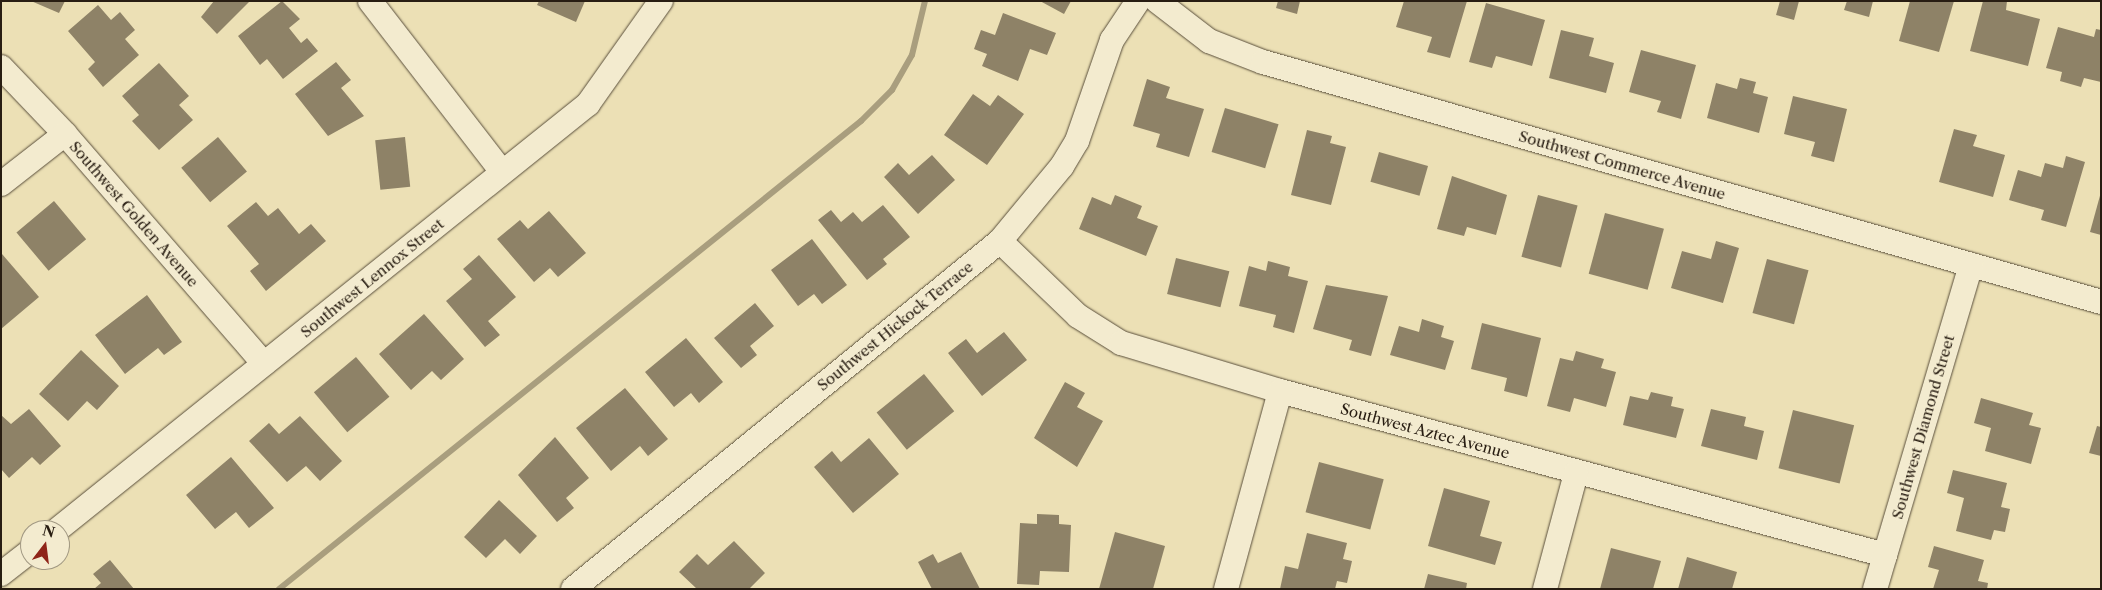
<!DOCTYPE html>
<html>
<head>
<meta charset="utf-8">
<style>
  body { margin:0 }
  #map { position:relative; width:2102px; height:590px; overflow:hidden; background:#ece0b5; font-family:"Libre Caslon Text",serif }
  div>[style] { position:absolute }
  .stream>* { height:6px; margin:-3px; padding:0 3px; transform-origin:3px; border-radius:3px; background:#a99e7e }
  .building>* { inset:0; background:#8e8267; transform-origin:0 0 }
  .roads { filter:drop-shadow(0 0 1px #594e3b) drop-shadow(0 0 1px #594e3b) }
  .minor>* { height:24px; margin:-12px; padding:0 12px; transform-origin:12px; border-radius:12px; background:#f3ebcf }
  span { translate:-50% -50%; white-space:nowrap; text-align:center; line-height:1.15; -webkit-text-stroke:4px #f3ebcf; paint-order:stroke }
  .street-label { font-size:15px; color:#281d12 }
  .frame { position:absolute; inset:0; border:2px solid #281d12; pointer-events:none }
  .north { position:absolute; left:20px; top:520px; width:50px; height:50px; box-sizing:border-box; background:#f3ebcf; border:1px solid #a29983; border-radius:50%; rotate:15deg; font-size:14px; font-weight:700; line-height:20px; text-align:center; color:#281d12 }
  .north::after { content:''; display:block; margin:auto; width:18px; height:22px; background:#8f2418; clip-path:polygon(50% 0,100% 100%,50% 72%,0 100%) }
</style>
</head>
<body>
<div id="map">
  <div class="stream">
    <div style="left:279px;top:589px;width:747px;rotate:-38.8deg"></div>
    <div style="left:861px;top:121px;width:44px;rotate:-45deg"></div>
    <div style="left:892px;top:90px;width:40px;rotate:-60.3deg"></div>
    <div style="left:912px;top:55px;width:56px;rotate:-76.5deg"></div>
  </div>
  <div class="building">
    <div style="clip-path:polygon(31px 1px,65px 1px,59px 13px)"></div>
    <div style="clip-path:polygon(214px 1px,250px 1px,217px 34px,201px 17px)"></div>
    <div style="clip-path:polygon(282px 1px,300px 19px,289px 28px,301px 43px,307px 38px,318px 51px,283px 79px,267px 59px,260px 65px,238px 36px)"></div>
    <div style="clip-path:polygon(539px 1px,585px 1px,576px 22px,537px 5px)"></div>
    <div style="clip-path:polygon(1040px 1px,1071px 1px,1064px 14px)"></div>
    <div style="clip-path:polygon(1278px 1px,1300px 1px,1297px 14px,1276px 8px)"></div>
    <div style="clip-path:polygon(1404px 1px,1467px 1px,1450px 58px,1427px 52px,1432px 37px,1396px 27px)"></div>
    <div style="clip-path:polygon(1780px 1px,1799px 1px,1794px 20px,1776px 15px)"></div>
    <div style="clip-path:polygon(1847px 1px,1873px 1px,1869px 17px,1844px 10px)"></div>
    <div style="clip-path:polygon(1910px 1px,1954px 1px,1939px 52px,1899px 41px)"></div>
    <div style="clip-path:polygon(1983px 1px,2007px 1px,2006px 10px,2040px 19px,2028px 66px,1970px 51px)"></div>
    <div style="clip-path:polygon(1486px 3px,1545px 20px,1532px 66px,1496px 56px,1492px 68px,1469px 62px)"></div>
    <div style="clip-path:polygon(98px 5px,111px 20px,120px 12px,135px 30px,125px 39px,139px 55px,103px 87px,88px 69px,95px 62px,68px 31px)"></div>
    <div style="clip-path:polygon(1003px 13px,1056px 33px,1047px 55px,1030px 49px,1018px 81px,982px 66px,987px 54px,974px 49px,981px 30px,995px 35px)"></div>
    <div style="clip-path:polygon(2058px 27px,2094px 37px,2096px 29px,2101px 30px,2101px 82px,2084px 78px,2081px 87px,2060px 81px,2062px 72px,2046px 68px)"></div>
    <div style="clip-path:polygon(1561px 30px,1594px 38px,1589px 56px,1614px 63px,1606px 93px,1549px 78px)"></div>
    <div style="clip-path:polygon(1641px 50px,1696px 65px,1681px 119px,1657px 112px,1661px 101px,1629px 92px)"></div>
    <div style="clip-path:polygon(336px 62px,351px 80px,341px 88px,364px 116px,328px 136px,295px 94px)"></div>
    <div style="clip-path:polygon(159px 63px,189px 96px,179px 105px,193px 120px,159px 150px,132px 121px,139px 115px,122px 96px)"></div>
    <div style="clip-path:polygon(1740px 78px,1756px 82px,1753px 93px,1768px 97px,1759px 133px,1707px 118px,1716px 83px,1737px 89px)"></div>
    <div style="clip-path:polygon(1147px 79px,1170px 87px,1166px 98px,1204px 109px,1189px 157px,1156px 147px,1160px 134px,1133px 126px)"></div>
    <div style="clip-path:polygon(973px 94px,990px 106px,998px 95px,1024px 114px,987px 165px,944px 135px)"></div>
    <div style="clip-path:polygon(1793px 96px,1847px 109px,1834px 162px,1811px 156px,1815px 142px,1784px 134px)"></div>
    <div style="left:1225px;top:108px;width:56px;height:46px;rotate:17deg"></div>
    <div style="clip-path:polygon(1954px 129px,1977px 135px,1973px 146px,2005px 155px,1993px 197px,1939px 182px)"></div>
    <div style="clip-path:polygon(1307px 130px,1332px 136px,1330px 143px,1346px 147px,1331px 205px,1291px 195px)"></div>
    <div style="left:218px;top:137px;width:45px;height:48px;rotate:50deg"></div>
    <div style="left:405px;top:137px;width:50px;height:30px;rotate:84deg"></div>
    <div style="left:1379px;top:152px;width:51px;height:31px;rotate:16deg"></div>
    <div style="clip-path:polygon(932px 155px,955px 180px,918px 214px,884px 177px,898px 163px,909px 175px)"></div>
    <div style="clip-path:polygon(2066px 156px,2085px 162px,2066px 227px,2041px 220px,2044px 210px,2009px 200px,2018px 170px,2041px 177px,2045px 163px,2063px 168px)"></div>
    <div style="clip-path:polygon(1452px 176px,1507px 195px,1496px 235px,1467px 227px,1464px 236px,1437px 229px)"></div>
    <div style="clip-path:polygon(2101px 192px,2101px 235px,2090px 232px)"></div>
    <div style="clip-path:polygon(1115px 195px,1142px 206px,1137px 218px,1158px 226px,1146px 256px,1079px 229px,1092px 197px,1111px 205px)"></div>
    <div style="left:1538px;top:195px;width:41px;height:64px;rotate:15deg"></div>
    <div style="left:54px;top:201px;width:50px;height:49px;rotate:50deg"></div>
    <div style="clip-path:polygon(256px 202px,268px 216px,278px 208px,299px 234px,311px 224px,326px 241px,266px 291px,250px 271px,259px 264px,227px 226px)"></div>
    <div style="clip-path:polygon(883px 205px,910px 237px,883px 259px,887px 264px,867px 280px,818px 220px,831px 210px,841px 222px,853px 212px,862px 222px)"></div>
    <div style="clip-path:polygon(549px 211px,586px 253px,558px 277px,550px 268px,534px 282px,497px 239px,520px 220px,528px 229px)"></div>
    <div style="left:1605px;top:213px;width:61px;height:63px;rotate:15deg"></div>
    <div style="clip-path:polygon(812px 239px,847px 285px,822px 304px,814px 294px,798px 306px,771px 270px)"></div>
    <div style="clip-path:polygon(1716px 241px,1739px 248px,1723px 303px,1671px 288px,1682px 251px,1711px 259px)"></div>
    <div style="clip-path:polygon(2px 254px,39px 297px,1px 329px,1px 255px)"></div>
    <div style="clip-path:polygon(479px 255px,516px 297px,488px 321px,500px 335px,485px 347px,446px 301px,472px 279px,463px 269px)"></div>
    <div style="left:1176px;top:258px;width:55px;height:37px;rotate:14deg"></div>
    <div style="left:1767px;top:259px;width:43px;height:56px;rotate:15deg"></div>
    <div style="clip-path:polygon(1268px 261px,1290px 267px,1288px 276px,1308px 281px,1294px 333px,1273px 327px,1276px 315px,1239px 306px,1249px 266px,1266px 271px)"></div>
    <div style="clip-path:polygon(1326px 285px,1388px 296px,1371px 356px,1349px 350px,1352px 340px,1313px 329px)"></div>
    <div style="clip-path:polygon(147px 295px,182px 342px,164px 355px,158px 348px,125px 374px,95px 335px)"></div>
    <div style="clip-path:polygon(755px 303px,774px 326px,750px 346px,757px 355px,741px 368px,714px 338px)"></div>
    <div style="clip-path:polygon(424px 314px,464px 359px,441px 380px,432px 371px,411px 390px,379px 354px)"></div>
    <div style="clip-path:polygon(1422px 319px,1444px 326px,1441px 337px,1454px 341px,1445px 370px,1390px 355px,1399px 326px,1419px 332px)"></div>
    <div style="clip-path:polygon(1482px 323px,1541px 338px,1527px 397px,1504px 391px,1507px 378px,1471px 369px)"></div>
    <div style="clip-path:polygon(1004px 332px,1027px 360px,982px 396px,948px 353px,966px 339px,977px 353px)"></div>
    <div style="clip-path:polygon(686px 338px,723px 382px,699px 403px,691px 393px,674px 407px,645px 372px)"></div>
    <div style="clip-path:polygon(81px 350px,119px 386px,97px 410px,87px 401px,68px 421px,39px 394px)"></div>
    <div style="clip-path:polygon(1576px 351px,1604px 359px,1601px 368px,1616px 372px,1606px 407px,1574px 398px,1570px 412px,1547px 406px,1560px 358px,1573px 361px)"></div>
    <div style="left:356px;top:357px;width:52px;height:55px;rotate:50deg"></div>
    <div style="left:924px;top:374px;width:48px;height:61px;rotate:51deg"></div>
    <div style="clip-path:polygon(1065px 382px,1085px 393px,1077px 407px,1103px 421px,1077px 467px,1034px 438px)"></div>
    <div style="clip-path:polygon(625px 388px,668px 439px,648px 456px,640px 446px,611px 471px,576px 428px)"></div>
    <div style="clip-path:polygon(1651px 392px,1673px 397px,1671px 406px,1684px 409px,1676px 438px,1623px 425px,1630px 396px,1648px 400px)"></div>
    <div style="clip-path:polygon(1981px 398px,2033px 413px,2029px 425px,2041px 428px,2031px 464px,1985px 451px,1991px 428px,1974px 423px)"></div>
    <div style="clip-path:polygon(29px 409px,61px 446px,40px 465px,32px 457px,9px 478px,1px 469px,1px 415px,11px 424px)"></div>
    <div style="clip-path:polygon(1711px 409px,1746px 417px,1744px 426px,1764px 431px,1757px 460px,1701px 446px)"></div>
    <div style="left:1793px;top:410px;width:63px;height:60px;rotate:14deg"></div>
    <div style="clip-path:polygon(300px 416px,342px 461px,320px 481px,306px 466px,287px 482px,249px 441px,269px 423px,279px 434px)"></div>
    <div style="clip-path:polygon(2097px 426px,2101px 427px,2101px 456px,2089px 453px)"></div>
    <div style="clip-path:polygon(555px 437px,589px 478px,566px 498px,574px 508px,557px 522px,518px 475px)"></div>
    <div style="clip-path:polygon(869px 438px,899px 474px,853px 513px,814px 467px,832px 451px,841px 462px)"></div>
    <div style="clip-path:polygon(231px 457px,274px 508px,249px 528px,236px 512px,215px 529px,186px 495px)"></div>
    <div style="left:1319px;top:462px;width:67px;height:52px;rotate:15deg"></div>
    <div style="clip-path:polygon(1953px 470px,2007px 483px,2001px 507px,2010px 509px,2005px 532px,1994px 530px,1991px 540px,1956px 531px,1964px 498px,1947px 493px)"></div>
    <div style="clip-path:polygon(1444px 488px,1490px 501px,1480px 536px,1502px 542px,1495px 565px,1428px 546px)"></div>
    <div style="clip-path:polygon(499px 500px,537px 536px,520px 554px,505px 539px,486px 558px,464px 537px)"></div>
    <div style="clip-path:polygon(1037px 514px,1059px 515px,1059px 524px,1071px 525px,1069px 572px,1040px 571px,1039px 585px,1017px 584px,1020px 523px,1037px 524px)"></div>
    <div style="clip-path:polygon(1115px 532px,1165px 546px,1153px 589px,1099px 589px)"></div>
    <div style="clip-path:polygon(1307px 533px,1347px 543px,1343px 559px,1352px 561px,1347px 583px,1337px 581px,1335px 589px,1280px 589px,1285px 566px,1298px 569px)"></div>
    <div style="clip-path:polygon(734px 541px,765px 573px,749px 589px,697px 589px,679px 572px,697px 554px,708px 565px)"></div>
    <div style="clip-path:polygon(1934px 546px,1984px 560px,1978px 581px,1988px 583px,1987px 589px,1933px 589px,1939px 570px,1928px 567px)"></div>
    <div style="clip-path:polygon(1611px 548px,1661px 561px,1653px 589px,1600px 589px)"></div>
    <div style="clip-path:polygon(961px 552px,980px 589px,932px 589px,918px 562px,933px 554px,938px 563px)"></div>
    <div style="clip-path:polygon(1687px 557px,1737px 572px,1732px 589px,1678px 589px)"></div>
    <div style="clip-path:polygon(110px 560px,134px 589px,94px 589px,101px 583px,93px 574px)"></div>
    <div style="clip-path:polygon(1428px 574px,1467px 583px,1466px 589px,1424px 589px)"></div>
  </div>
  <div class="roads">
    <div class="minor">
      <div style="left:370px;top:1px;width:216px;rotate:52.3deg"></div>
      <div style="left:1157px;top:1px;width:66px;rotate:37.6deg"></div>
      <div style="left:1209px;top:41px;width:58px;rotate:21.3deg"></div>
      <div style="left:1263px;top:62px;width:872px;rotate:15.98deg"></div>
      <div style="left:1px;top:67px;width:93px;rotate:46.3deg"></div>
      <div style="left:65px;top:134px;width:304px;rotate:49.1deg"></div>
      <div style="left:1px;top:184px;width:81px;rotate:-38deg"></div>
      <div style="left:1000px;top:241px;width:108px;rotate:43.9deg"></div>
      <div style="left:1078px;top:316px;width:51px;rotate:32.1deg"></div>
      <div style="left:1121px;top:343px;width:166px;rotate:16.8deg"></div>
      <div style="left:1280px;top:391px;width:627px;rotate:15.17deg"></div>
      <div style="left:57px;top:530px;width:681px;rotate:-38.74deg"></div>
      <div style="left:588px;top:104px;width:126px;rotate:-54.7deg"></div>
      <div style="left:1px;top:574px;width:37px;rotate:-38deg"></div>
      <div style="left:573px;top:589px;width:551px;rotate:-39.18deg"></div>
      <div style="left:1000px;top:241px;width:97px;rotate:-50.4deg"></div>
      <div style="left:1062px;top:166px;width:29px;rotate:-59deg"></div>
      <div style="left:1077px;top:141px;width:107px;rotate:-70.9deg"></div>
      <div style="left:1112px;top:40px;width:47px;rotate:-56.3deg"></div>
      <div style="left:1226px;top:589px;width:205px;rotate:-74.7deg"></div>
      <div style="left:1545px;top:589px;width:120px;rotate:-75deg"></div>
      <div style="left:1875px;top:589px;width:338px;rotate:-73.5deg"></div>
    </div>
  </div>
  <div class="street-label">
    <span style="left:1622px;top:165px;rotate:16deg">Southwest Commerce Avenue</span>
    <span style="left:134px;top:214px;rotate:49deg">Southwest Golden Avenue</span>
    <span style="left:372px;top:278px;rotate:-39deg">Southwest Lennox Street</span>
    <span style="left:895px;top:326px;rotate:-39deg">Southwest Hickock Terrace</span>
    <span style="left:1923px;top:427px;rotate:-74deg">Southwest Diamond Street</span>
    <span style="left:1425px;top:431px;rotate:15deg">Southwest Aztec Avenue</span>
  </div>
  <div class="frame"></div>
  <div class="north">N</div>
</div>
</body>
</html>
